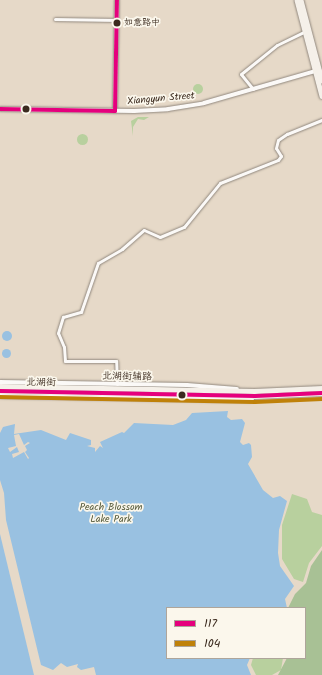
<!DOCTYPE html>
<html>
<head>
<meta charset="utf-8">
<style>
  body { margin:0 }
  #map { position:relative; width:322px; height:675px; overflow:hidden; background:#e6d9c8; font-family:Kalam,"LXGW WenKai TC",sans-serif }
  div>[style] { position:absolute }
  .green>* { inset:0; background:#b8d09e }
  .round { border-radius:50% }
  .forest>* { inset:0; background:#a8c195 }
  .water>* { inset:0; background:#99c1e1 }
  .pier>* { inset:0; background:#e6d9c8 }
  .roads { filter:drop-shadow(0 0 1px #91887e) drop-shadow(0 0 1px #91887e) }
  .minor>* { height:3px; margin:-1.5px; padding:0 1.5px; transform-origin:1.5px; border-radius:1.5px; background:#fbf9f7 }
  .tertiary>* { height:4px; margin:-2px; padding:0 2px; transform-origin:2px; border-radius:2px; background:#fbf9f7 }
  .secondary>* { height:4.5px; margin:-2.25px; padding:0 2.25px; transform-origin:2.25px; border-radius:2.25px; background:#f5f0e9 }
  .bus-1>* { height:4px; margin:-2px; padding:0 2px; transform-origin:2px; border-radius:2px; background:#e5007d }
  .bus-2>* { height:4px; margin:-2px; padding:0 2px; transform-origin:2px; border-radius:2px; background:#bf8109 }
  .dots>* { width:11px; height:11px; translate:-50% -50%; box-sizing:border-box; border:2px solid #fbf7ec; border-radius:50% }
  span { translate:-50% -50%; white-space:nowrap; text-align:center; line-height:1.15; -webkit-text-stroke:3.5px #fbf7ec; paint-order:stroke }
  .bus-label { font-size:9px; color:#3b2a1e }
  .left { translate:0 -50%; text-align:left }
  .street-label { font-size:10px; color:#3b2a1e }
  .park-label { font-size:10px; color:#555a3a }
  .legend { position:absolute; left:166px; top:607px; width:140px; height:52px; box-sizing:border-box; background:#fbf7ec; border:1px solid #aea59a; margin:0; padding:5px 7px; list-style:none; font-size:12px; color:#3b2a1e }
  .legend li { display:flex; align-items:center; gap:8px; height:20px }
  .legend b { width:20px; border:1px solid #aea59a }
</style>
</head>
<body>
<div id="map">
  <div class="green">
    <div class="round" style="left:193px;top:84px;width:10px;height:10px"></div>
    <div style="clip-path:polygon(138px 117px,149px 117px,144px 120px,138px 119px,133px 127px,133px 136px,131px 121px)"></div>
    <div class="round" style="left:76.5px;top:133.5px;width:11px;height:11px"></div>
    <div style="clip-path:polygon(292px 494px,307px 499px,312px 512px,322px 515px,322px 546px,309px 563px,303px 582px,294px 579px,282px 559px,282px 525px)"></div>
    <div style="clip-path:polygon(253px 658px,283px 658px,281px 670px,272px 675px,256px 675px,251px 665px)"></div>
  </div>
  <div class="forest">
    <div style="clip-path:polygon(322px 550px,322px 675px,278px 675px,287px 658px,305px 658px,305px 608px,288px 608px,295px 594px,306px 583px,311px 566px)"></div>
  </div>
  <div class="water">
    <div class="round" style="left:2px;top:331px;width:10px;height:10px"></div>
    <div class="round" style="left:1.5px;top:348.5px;width:9px;height:9px"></div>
    <div style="clip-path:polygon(228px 411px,227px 417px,231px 420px,242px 419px,245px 423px,240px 442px,243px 445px,249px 443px,251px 445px,252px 457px,248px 464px,263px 490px,273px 498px,280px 496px,287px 501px,279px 530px,278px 553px,280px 566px,294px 586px,285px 599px,287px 608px,167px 608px,167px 658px,250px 658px,247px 665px,251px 675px,96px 675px,94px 667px,81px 670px,77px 667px,78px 664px,67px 667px,61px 663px,53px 670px,41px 665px,6px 520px,4px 493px,0 480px,0 433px,3px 427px,15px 424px,14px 434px,41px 430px,66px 440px,70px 433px,91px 440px,91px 445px,87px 446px,95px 448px,95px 452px,100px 446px,103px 448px,100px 442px,122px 432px,124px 433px,134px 423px,173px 425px,186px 420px,192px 413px)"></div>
    <div style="clip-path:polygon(0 534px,34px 675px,0 675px)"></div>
  </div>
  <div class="pier">
    <div style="clip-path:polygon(19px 434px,24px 445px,28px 442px,30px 443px,25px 446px,27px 450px,25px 452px,29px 458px,28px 459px,24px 452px,13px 458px,12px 454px,19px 452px,17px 447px,10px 452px,8px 448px,16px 446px,14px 435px)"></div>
  </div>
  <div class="roads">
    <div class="minor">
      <div style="left:55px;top:19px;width:62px;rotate:0.9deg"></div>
      <div style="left:253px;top:89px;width:19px;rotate:-129deg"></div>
      <div style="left:241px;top:74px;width:46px;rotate:-38.9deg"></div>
      <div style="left:277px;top:45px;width:30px;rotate:-26deg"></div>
      <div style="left:117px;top:384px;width:23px;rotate:-92deg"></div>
      <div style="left:116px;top:361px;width:51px;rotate:180deg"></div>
      <div style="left:65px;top:361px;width:14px;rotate:-94deg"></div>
      <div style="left:64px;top:347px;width:15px;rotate:-113deg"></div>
      <div style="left:58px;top:333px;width:17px;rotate:-73deg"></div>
      <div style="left:63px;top:317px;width:19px;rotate:-16deg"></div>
      <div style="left:81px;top:312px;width:52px;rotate:-70.9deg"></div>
      <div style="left:98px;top:263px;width:28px;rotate:-30deg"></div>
      <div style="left:122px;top:249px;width:29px;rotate:-41deg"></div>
      <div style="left:144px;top:230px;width:17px;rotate:24deg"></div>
      <div style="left:160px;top:237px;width:26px;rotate:-23deg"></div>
      <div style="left:184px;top:227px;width:57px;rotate:-50.7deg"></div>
      <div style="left:220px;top:183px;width:62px;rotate:-21.6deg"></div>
      <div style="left:278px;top:160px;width:5px;rotate:-53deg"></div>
      <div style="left:281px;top:156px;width:9px;rotate:-122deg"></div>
      <div style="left:276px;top:148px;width:8px;rotate:-76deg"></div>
      <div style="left:278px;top:140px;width:11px;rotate:-34deg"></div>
      <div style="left:287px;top:134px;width:38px;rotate:-22deg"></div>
    </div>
    <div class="tertiary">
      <div style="left:0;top:109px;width:134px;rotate:0.9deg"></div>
      <div style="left:134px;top:111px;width:34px;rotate:-3deg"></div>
      <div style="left:168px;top:109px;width:36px;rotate:-9deg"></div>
      <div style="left:204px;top:103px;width:120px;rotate:-16deg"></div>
      <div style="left:115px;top:111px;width:111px;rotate:-89deg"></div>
      <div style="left:0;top:382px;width:187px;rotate:0.9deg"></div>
      <div style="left:187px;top:385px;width:50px;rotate:4.6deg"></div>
      <div style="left:0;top:396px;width:252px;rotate:0.9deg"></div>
    </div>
    <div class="secondary">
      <div style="left:297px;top:0;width:99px;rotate:75.4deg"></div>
      <div style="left:301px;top:0;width:83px;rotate:75.3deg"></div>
      <div style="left:0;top:386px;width:254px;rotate:1.1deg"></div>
      <div style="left:254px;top:391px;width:68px;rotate:-2.5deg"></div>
      <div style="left:0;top:391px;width:255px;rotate:1.1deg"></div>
      <div style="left:255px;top:396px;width:67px;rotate:-2.6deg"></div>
    </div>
  </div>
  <div class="bus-1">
    <div style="left:0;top:109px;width:115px;rotate:1deg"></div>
    <div style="left:115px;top:111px;width:111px;rotate:-89deg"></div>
    <div style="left:0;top:391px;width:255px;rotate:1.1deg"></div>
    <div style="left:255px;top:396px;width:67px;rotate:-2.6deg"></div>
  </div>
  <div class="bus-2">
    <div style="left:0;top:397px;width:255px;rotate:1.1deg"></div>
    <div style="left:255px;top:402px;width:67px;rotate:-2.6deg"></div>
  </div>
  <div class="dots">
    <div style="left:117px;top:23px;background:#3b2a1e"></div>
    <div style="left:26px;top:109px;background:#3b2a1e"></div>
    <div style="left:182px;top:395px;background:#3b2a1e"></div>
  </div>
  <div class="bus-label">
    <span class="left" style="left:124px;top:23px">如意路中</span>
  </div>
  <div class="street-label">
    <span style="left:161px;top:99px;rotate:-5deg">Xiangyun Street</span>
    <span style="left:127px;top:377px;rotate:1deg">北湖街辅路</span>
    <span style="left:41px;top:383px;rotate:1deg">北湖街</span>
  </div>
  <div class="park-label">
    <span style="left:111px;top:513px">Peach Blossom<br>Lake Park</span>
  </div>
  <ul class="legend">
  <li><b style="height:5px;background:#e5007d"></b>117</li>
  <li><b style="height:5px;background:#bf8109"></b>104</li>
  </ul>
</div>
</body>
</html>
